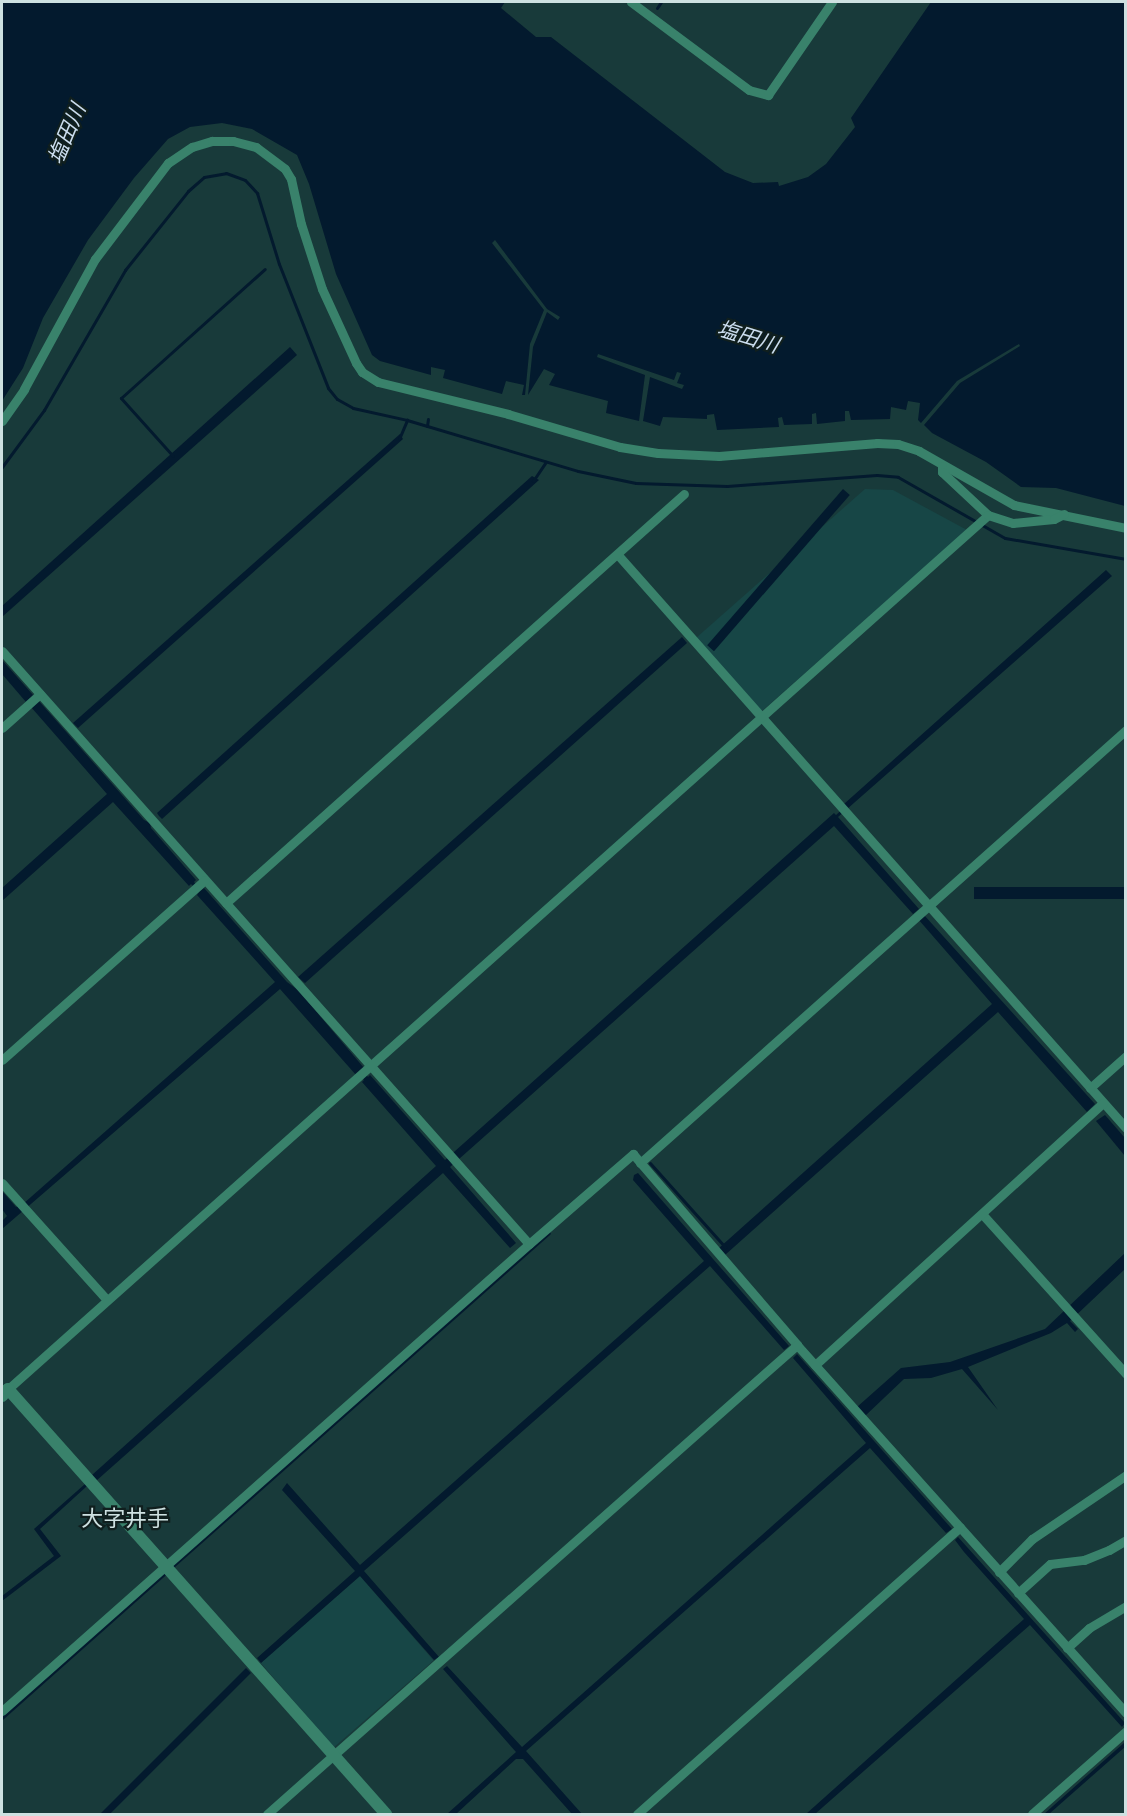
<!DOCTYPE html>
<html>
<head>
<meta charset="utf-8">
<style>
  body { margin:0 }
  #map { position:relative; width:1127px; height:1816px; overflow:hidden; background:#183a3a; font-family:Inter,"Noto Sans JP",sans-serif }
  div>[style] { position:absolute }
  .built>* { inset:0; background:#174646; transform-origin:0 0 }
  .water>* { inset:0; background:#031a2e; transform-origin:0 0 }
  .stream>* { height:3px; margin:-1.5px; padding:0 1.5px; transform-origin:1.5px; border-radius:1.5px; background:#031a2e }
  .minor>* { height:9px; margin:-4.5px; padding:0 4.5px; transform-origin:4.5px; border-radius:4.5px; background:#39826b }
  .tertiary>* { height:12px; margin:-6px; padding:0 6px; transform-origin:6px; border-radius:6px; background:#39826b }
  span { translate:-50% -50%; white-space:nowrap; text-align:center; line-height:1.15; -webkit-text-stroke:4.5px #101f1e; paint-order:stroke }
  .water-label { font-size:21px; color:#cbddee; font-style:italic }
  .quarter-label { font-size:22px; color:#cee1e1 }
  .frame { position:absolute; inset:0; border:3px solid #cee1e1; pointer-events:none }
</style>
</head>
<body>
<div id="map">
  <div class="built">
    <div style="clip-path:polygon(865px 489px,893px 490px,967px 530px,761px 712px,696px 638px)"></div>
    <div style="left:360px;top:1576px;width:112px;height:132px;rotate:49deg"></div>
  </div>
  <div class="water">
    <div style="clip-path:polygon(2px 2px,505px 2px,501px 8px,536px 37px,551px 37px,725px 172px,753px 183px,778px 182px,779px 186px,808px 177px,826px 164px,855px 127px,851px 118px,931px 2px,1125px 2px,1125px 506px,1056px 488px,1021px 487px,986px 462px,932px 433px,924px 425px,960px 383px,1020px 346px,1019px 344px,957px 381px,921px 423px,918px 420px,920px 403px,908px 401px,906px 410px,891px 407px,890px 419px,851px 420px,849px 411px,845px 411px,845px 421px,817px 424px,816px 413px,812px 414px,812px 424px,784px 425px,782px 417px,778px 418px,779px 427px,717px 430px,714px 414px,707px 415px,707px 419px,663px 417px,660px 426px,643px 421px,650px 377px,682px 389px,684px 385px,677px 383px,681px 373px,677px 372px,674px 380px,598px 354px,597px 357px,645px 375px,639px 421px,606px 413px,608px 401px,549px 385px,555px 374px,544px 369px,528px 395px,533px 347px,547px 312px,558px 320px,560px 317px,547px 309px,495px 240px,492px 243px,544px 310px,530px 344px,525px 395px,522px 395px,524px 385px,506px 381px,502px 394px,443px 378px,445px 370px,431px 367px,431px 375px,380px 361px,372px 355px,336px 274px,309px 184px,297px 155px,252px 129px,222px 123px,190px 127px,168px 139px,134px 178px,88px 240px,43px 318px,23px 368px,2px 401px)"></div>
    <div style="clip-path:polygon(290px 347px,297px 355px,2px 617px,2px 606px)"></div>
    <div style="clip-path:polygon(400px 434px,403px 439px,78px 728px,73px 723px)"></div>
    <div style="clip-path:polygon(532px 476px,539px 480px,162px 819px,159px 816px,157px 813px)"></div>
    <div style="left:843px;top:489px;width:9px;height:207px;rotate:41deg"></div>
    <div style="clip-path:polygon(1106px 570px,1112px 576px,838px 817px,919px 909px,913px 914px,834px 826px,450px 1167px,516px 1243px,510px 1248px,443px 1173px,96px 1481px,92px 1475px,436px 1166px,362px 1082px,364px 1080px,358px 1074px,356px 1075px,280px 989px,2px 1229px,2px 1221px,7px 1216px,2px 1209px,2px 1191px,16px 1207px,23px 1204px,275px 982px,197px 895px,199px 892px,191px 884px,189px 886px,113px 802px,2px 901px,2px 888px,107px 794px,31px 707px,38px 700px,144px 820px,150px 823px,151px 828px,196px 880px,194px 882px,201px 890px,204px 888px,287px 982px,298px 990px,364px 1068px,362px 1070px,368px 1077px,370px 1075px,445px 1160px,834px 813px,836px 815px,846px 806px,844px 804px)"></div>
    <div style="clip-path:polygon(682px 637px,687px 643px,305px 983px,298px 977px)"></div>
    <div style="clip-path:polygon(2px 660px,33px 695px,26px 702px,2px 674px)"></div>
    <div style="left:1125px;top:887px;width:12px;height:151px;rotate:90deg"></div>
    <div style="clip-path:polygon(924px 915px,1095px 1104px,1087px 1112px,998px 1012px,725px 1255px,719px 1248px,992px 1004px,918px 919px)"></div>
    <div style="clip-path:polygon(1105px 1115px,1125px 1138px,1125px 1156px,1096px 1121px)"></div>
    <div style="clip-path:polygon(638px 1173px,789px 1346px,784px 1350px,710px 1266px,364px 1571px,439px 1657px,434px 1660px,360px 1576px,261px 1663px,257px 1658px,355px 1571px,282px 1490px,287px 1483px,360px 1565px,704px 1261px,633px 1180px,634px 1175px)"></div>
    <div style="clip-path:polygon(1125px 1253px,1125px 1269px,1070px 1321px,1078px 1329px,1075px 1332px,1067px 1323px,1051px 1333px,968px 1367px,998px 1410px,962px 1369px,931px 1378px,904px 1379px,865px 1416px,857px 1407px,901px 1368px,950px 1362px,1045px 1329px)"></div>
    <div style="clip-path:polygon(797px 1354px,952px 1529px,946px 1533px,870px 1448px,526px 1751px,582px 1814px,572px 1814px,523px 1759px,516px 1759px,456px 1814px,447px 1814px,516px 1752px,443px 1669px,447px 1666px,522px 1747px,866px 1443px,793px 1358px)"></div>
    <div style="clip-path:polygon(85px 1484px,87px 1486px,40px 1529px,61px 1556px,2px 1601px,2px 1596px,54px 1556px,34px 1529px)"></div>
    <div style="clip-path:polygon(958px 1537px,1125px 1723px,1122px 1727px,1030px 1625px,815px 1814px,806px 1814px,1024px 1619px,964px 1552px,955px 1540px)"></div>
    <div style="left:246px;top:1668px;width:7px;height:220px;rotate:45deg"></div>
    <div style="clip-path:polygon(1125px 1742px,1125px 1747px,1049px 1814px,1044px 1814px)"></div>
  </div>
  <div class="stream">
    <div style="left:657px;top:8px;width:7px;rotate:-56deg"></div>
    <div style="left:427px;top:426px;width:7px;rotate:-82deg"></div>
    <div style="left:399px;top:439px;width:21px;rotate:-67deg"></div>
    <div style="left:173px;top:456px;width:78px;rotate:-131.9deg"></div>
    <div style="left:121px;top:398px;width:193px;rotate:-41.9deg"></div>
    <div style="left:2px;top:467px;width:71px;rotate:-53.6deg"></div>
    <div style="left:44px;top:410px;width:162px;rotate:-59.9deg"></div>
    <div style="left:125px;top:270px;width:101px;rotate:-51.4deg"></div>
    <div style="left:188px;top:191px;width:21px;rotate:-41deg"></div>
    <div style="left:204px;top:177px;width:22px;rotate:-10deg"></div>
    <div style="left:226px;top:173px;width:20px;rotate:20deg"></div>
    <div style="left:245px;top:180px;width:18px;rotate:47deg"></div>
    <div style="left:257px;top:193px;width:74px;rotate:72.8deg"></div>
    <div style="left:279px;top:264px;width:133px;rotate:68.4deg"></div>
    <div style="left:328px;top:388px;width:14px;rotate:51deg"></div>
    <div style="left:337px;top:399px;width:18px;rotate:29deg"></div>
    <div style="left:353px;top:408px;width:55px;rotate:12.5deg"></div>
    <div style="left:407px;top:420px;width:178px;rotate:16.6deg"></div>
    <div style="left:578px;top:471px;width:59px;rotate:11.7deg"></div>
    <div style="left:636px;top:483px;width:91px;rotate:1.9deg"></div>
    <div style="left:727px;top:486px;width:150px;rotate:-4.2deg"></div>
    <div style="left:877px;top:475px;width:21px;rotate:5deg"></div>
    <div style="left:898px;top:477px;width:123px;rotate:29.7deg"></div>
    <div style="left:1005px;top:538px;width:123px;rotate:9.8deg"></div>
    <div style="left:533px;top:481px;width:23px;rotate:-56deg"></div>
    <div style="left:650px;top:1163px;width:113px;rotate:48.2deg"></div>
    <div style="left:173px;top:1566px;width:502px;rotate:-41.53deg"></div>
    <div style="left:2px;top:1718px;width:217px;rotate:-41.6deg"></div>
  </div>
  <div class="minor">
    <div style="left:631px;top:2px;width:147px;rotate:36.7deg"></div>
    <div style="left:749px;top:90px;width:20px;rotate:15deg"></div>
    <div style="left:768px;top:95px;width:113px;rotate:-55.5deg"></div>
    <div style="left:2px;top:421px;width:39px;rotate:-55deg"></div>
    <div style="left:24px;top:389px;width:148px;rotate:-61.4deg"></div>
    <div style="left:95px;top:259px;width:121px;rotate:-52.8deg"></div>
    <div style="left:168px;top:163px;width:29px;rotate:-34deg"></div>
    <div style="left:192px;top:147px;width:21px;rotate:-17deg"></div>
    <div style="left:212px;top:141px;width:21px"></div>
    <div style="left:233px;top:141px;width:24px;rotate:15deg"></div>
    <div style="left:256px;top:147px;width:36px;rotate:37deg"></div>
    <div style="left:285px;top:169px;width:12px;rotate:59deg"></div>
    <div style="left:291px;top:179px;width:46px;rotate:77.5deg"></div>
    <div style="left:301px;top:224px;width:68px;rotate:72.1deg"></div>
    <div style="left:322px;top:289px;width:81px;rotate:65.3deg"></div>
    <div style="left:356px;top:363px;width:11px;rotate:56deg"></div>
    <div style="left:362px;top:372px;width:19px;rotate:32deg"></div>
    <div style="left:378px;top:382px;width:134px;rotate:13.8deg"></div>
    <div style="left:508px;top:414px;width:117px;rotate:16.4deg"></div>
    <div style="left:620px;top:447px;width:38px;rotate:9deg"></div>
    <div style="left:658px;top:453px;width:61px;rotate:2.8deg"></div>
    <div style="left:719px;top:456px;width:159px;rotate:-4.7deg"></div>
    <div style="left:877px;top:443px;width:21px;rotate:3deg"></div>
    <div style="left:898px;top:444px;width:22px;rotate:18deg"></div>
    <div style="left:919px;top:451px;width:109px;rotate:29.6deg"></div>
    <div style="left:1014px;top:505px;width:114px;rotate:11.6deg"></div>
    <div style="left:942px;top:466px;width:6px;rotate:90deg"></div>
    <div style="left:942px;top:472px;width:63px;rotate:43.1deg"></div>
    <div style="left:618px;top:555px;width:766px;rotate:48.44deg"></div>
    <div style="left:2px;top:651px;width:793px;rotate:48.37deg"></div>
    <div style="left:2px;top:728px;width:51px;rotate:-41.8deg"></div>
    <div style="left:226px;top:903px;width:614px;rotate:-41.77deg"></div>
    <div style="left:2px;top:1060px;width:271px;rotate:-41.6deg"></div>
    <div style="left:1090px;top:1088px;width:48px;rotate:-41.6deg"></div>
    <div style="left:640px;top:1163px;width:651px;rotate:-41.7deg"></div>
    <div style="left:2px;top:1183px;width:157px;rotate:48.1deg"></div>
    <div style="left:983px;top:1215px;width:214px;rotate:48deg"></div>
    <div style="left:815px;top:1365px;width:389px;rotate:-42.3deg"></div>
    <div style="left:8px;top:1389px;width:1313px;rotate:-41.73deg"></div>
    <div style="left:988px;top:515px;width:26px;rotate:18deg"></div>
    <div style="left:1013px;top:523px;width:41px;rotate:-5.6deg"></div>
    <div style="left:1054px;top:519px;width:11px;rotate:-27deg"></div>
    <div style="left:999px;top:1572px;width:47px;rotate:-45deg"></div>
    <div style="left:1032px;top:1539px;width:114px;rotate:-34.2deg"></div>
    <div style="left:1018px;top:1593px;width:43px;rotate:-42.2deg"></div>
    <div style="left:1050px;top:1564px;width:34px;rotate:-7deg"></div>
    <div style="left:1084px;top:1560px;width:27px;rotate:-22deg"></div>
    <div style="left:1109px;top:1550px;width:20px;rotate:-30deg"></div>
    <div style="left:1067px;top:1648px;width:30px;rotate:-42deg"></div>
    <div style="left:1089px;top:1628px;width:43px;rotate:-30.7deg"></div>
    <div style="left:2px;top:1711px;width:704px;rotate:-41.55deg"></div>
    <div style="left:529px;top:1244px;width:138px;rotate:-40.9deg"></div>
    <div style="left:633px;top:1154px;width:252px;rotate:49.3deg"></div>
    <div style="left:797px;top:1345px;width:494px;rotate:48.2deg"></div>
    <div style="left:267px;top:1814px;width:708px;rotate:-41.51deg"></div>
    <div style="left:637px;top:1814px;width:432px;rotate:-41.6deg"></div>
    <div style="left:1032px;top:1814px;width:125px;rotate:-41.4deg"></div>
  </div>
  <div class="tertiary">
    <div style="left:2px;top:1396px;width:9px;rotate:-49deg"></div>
    <div style="left:8px;top:1389px;width:569px;rotate:48.35deg"></div>
  </div>
  <div class="water-label">
    <span style="left:67px;top:134px;rotate:-67deg">塩田川</span>
    <span style="left:748px;top:337px;rotate:17deg">塩田川</span>
  </div>
  <div class="quarter-label">
    <span style="left:125px;top:1519px">大字井手</span>
  </div>
  <div class="frame"></div>
</div>
</body>
</html>
